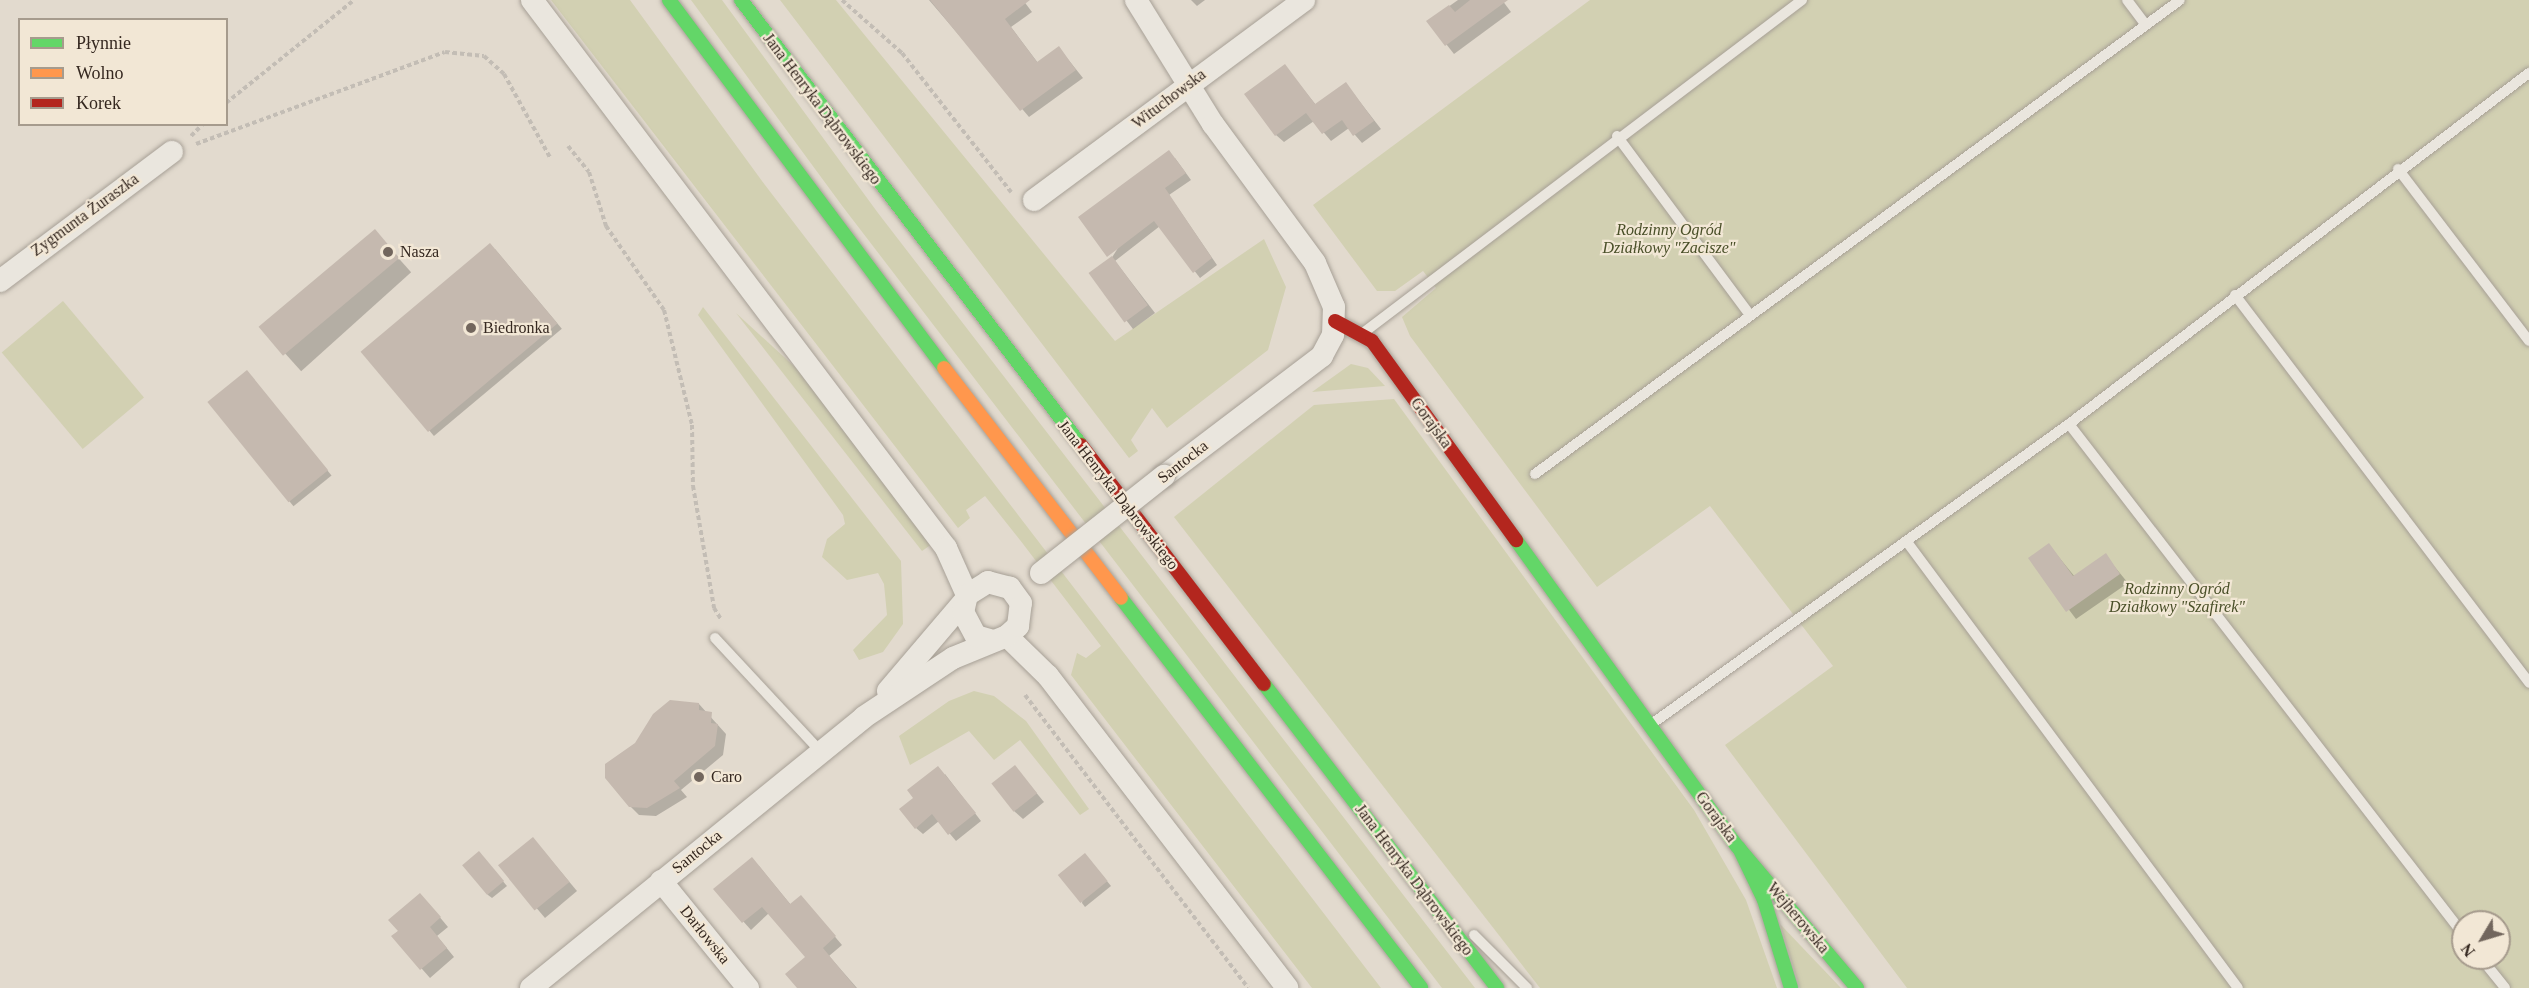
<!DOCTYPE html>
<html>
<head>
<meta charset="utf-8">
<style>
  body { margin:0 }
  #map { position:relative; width:2529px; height:988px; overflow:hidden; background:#e2dace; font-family:Georgia,serif }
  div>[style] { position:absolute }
  .green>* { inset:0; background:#d2d0b2; transform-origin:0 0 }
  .shadow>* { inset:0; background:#0003; transform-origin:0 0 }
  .building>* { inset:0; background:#c5b9af; transform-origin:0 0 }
  .path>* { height:4px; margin-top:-2px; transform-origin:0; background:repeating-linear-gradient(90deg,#c3bdb5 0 4.5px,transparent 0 7.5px) }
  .roads { filter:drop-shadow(0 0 2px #a7a096) drop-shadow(0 0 2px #a7a096) }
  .lane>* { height:10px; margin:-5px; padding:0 5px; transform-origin:5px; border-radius:5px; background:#eae6de }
  .street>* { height:22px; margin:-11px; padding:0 11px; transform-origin:11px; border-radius:11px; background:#eae6de }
  .fast>* { height:14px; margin:-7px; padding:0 7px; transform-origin:7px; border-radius:7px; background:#63d668 }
  .slow>* { height:14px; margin:-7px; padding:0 7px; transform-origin:7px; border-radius:7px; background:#ff974d }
  .jam>* { height:14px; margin:-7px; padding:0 7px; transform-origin:7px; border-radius:7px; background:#b3261e }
  .bridges { filter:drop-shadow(0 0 2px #a7a096) drop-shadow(0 0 2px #a7a096) }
  .street-bridge>* { height:22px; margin:-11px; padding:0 11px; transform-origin:11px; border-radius:11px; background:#eae6de }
  .dots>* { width:16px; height:16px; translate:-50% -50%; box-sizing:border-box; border:3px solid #f2e7d5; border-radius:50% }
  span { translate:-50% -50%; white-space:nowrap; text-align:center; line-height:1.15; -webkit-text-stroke:4.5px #f2e7d5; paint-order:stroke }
  .street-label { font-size:16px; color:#352820 }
  .park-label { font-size:16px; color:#494f28; font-style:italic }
  .poi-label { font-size:16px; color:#352820 }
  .left { translate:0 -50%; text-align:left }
  .legend { position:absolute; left:18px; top:18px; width:210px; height:108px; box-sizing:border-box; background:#f2e7d5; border:2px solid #a69b8d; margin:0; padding:8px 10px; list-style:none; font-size:18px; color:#352820 }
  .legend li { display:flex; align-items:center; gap:12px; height:30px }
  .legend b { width:30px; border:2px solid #a69b8d }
  .north { position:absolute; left:2451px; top:910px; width:60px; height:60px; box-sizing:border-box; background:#f2e7d5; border:2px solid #a69b8d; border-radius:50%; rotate:232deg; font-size:16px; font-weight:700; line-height:24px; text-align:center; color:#352820 }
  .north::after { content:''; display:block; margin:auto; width:21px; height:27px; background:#72665d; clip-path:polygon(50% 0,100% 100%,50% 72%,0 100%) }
</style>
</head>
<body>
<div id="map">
  <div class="green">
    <div style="clip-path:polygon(551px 0,630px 0,765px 185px,1381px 988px,1312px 988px,1071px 675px,1077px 653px,1086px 658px,1101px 646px,1020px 540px,985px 496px,966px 510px,970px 518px,958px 528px)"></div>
    <div style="clip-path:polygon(691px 0,722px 0,878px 213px,1475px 988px,1442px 988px,843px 207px)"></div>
    <div style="clip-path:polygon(780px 0,836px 0,1115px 341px,1264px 239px,1286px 287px,1268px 350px,1167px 428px,1152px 408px,1131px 440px,1138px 451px,1129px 458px)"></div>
    <div style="clip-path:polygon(evenodd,1590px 0,2529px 0,2529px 988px,1907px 988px,1725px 745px,1833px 666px,1710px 506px,1597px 587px,1410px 336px,1402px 317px,1436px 288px,1430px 280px,1423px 271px,1395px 291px,1377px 291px,1313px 205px,1590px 0,2463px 922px,2499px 922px,2499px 958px,2463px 958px,2463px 922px)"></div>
    <div style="left:63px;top:301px;width:126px;height:80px;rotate:50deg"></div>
    <div style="clip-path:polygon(703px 307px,901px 561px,903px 624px,883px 652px,859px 660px,853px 650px,887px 615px,884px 584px,878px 573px,847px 580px,822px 557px,827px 539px,845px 524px,843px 515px,698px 315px)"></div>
    <div style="clip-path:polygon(736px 313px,796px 368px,932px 544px,922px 551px)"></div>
    <div style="clip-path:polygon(1351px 364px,1368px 368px,1385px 386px,1312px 392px)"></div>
    <div style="clip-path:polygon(1394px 399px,1694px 810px,1746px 900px,1777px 988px,1540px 988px,1174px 517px,1314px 405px)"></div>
    <div style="clip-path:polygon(974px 691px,994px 696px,1026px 721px,1089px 809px,1080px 815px,1020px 740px,994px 760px,969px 731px,910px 765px,899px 736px,949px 701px)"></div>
    <div style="clip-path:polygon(1780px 924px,1841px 988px,1800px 988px)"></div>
  </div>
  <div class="shadow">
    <div style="clip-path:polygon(929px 0,1023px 0,1032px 12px,1011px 27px,1038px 63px,1059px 48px,1083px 78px,1029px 117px)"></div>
    <div style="clip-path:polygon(1191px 0,1205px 0,1197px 6px)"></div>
    <div style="clip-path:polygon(1458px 0,1502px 0,1511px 12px,1454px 54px,1428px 21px)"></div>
    <div style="clip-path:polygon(1285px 66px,1316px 105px,1346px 84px,1381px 129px,1362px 143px,1349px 128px,1331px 141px,1314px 121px,1284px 142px,1276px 135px)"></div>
    <div style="clip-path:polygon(1175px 158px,1191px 180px,1169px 195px,1217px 265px,1200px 278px,1160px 226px,1115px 261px,1155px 313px,1133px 329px,1090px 273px,1111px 259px)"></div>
    <div style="left:375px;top:232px;width:54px;height:148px;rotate:48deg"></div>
    <div style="left:495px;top:249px;width:104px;height:167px;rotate:50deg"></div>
    <div style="left:251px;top:376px;width:128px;height:49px;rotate:51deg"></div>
    <div style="clip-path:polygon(2049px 545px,2075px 577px,2105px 555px,2128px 583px,2076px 619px,2030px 558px)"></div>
    <div style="clip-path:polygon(699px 704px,726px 734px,723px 755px,681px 790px,687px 797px,656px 816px,639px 815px,630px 806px)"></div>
    <div style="clip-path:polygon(1015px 767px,1044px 802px,1023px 819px,1014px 811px)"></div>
    <div style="clip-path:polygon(945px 774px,981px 821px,956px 841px,939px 821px,923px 834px,916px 828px)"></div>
    <div style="clip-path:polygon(541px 848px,577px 891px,545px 918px,501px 866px)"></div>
    <div style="clip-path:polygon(482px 857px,507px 886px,492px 898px,488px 895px)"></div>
    <div style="clip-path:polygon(1089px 859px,1111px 886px,1085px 907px,1082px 903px)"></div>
    <div style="clip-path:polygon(759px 866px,791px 905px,808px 905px,842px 945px,829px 956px,857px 988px,798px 988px,808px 958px,769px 913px,751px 930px,715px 890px)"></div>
    <div style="clip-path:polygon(428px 903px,448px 927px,437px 936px,454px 957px,430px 978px,393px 936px)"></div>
  </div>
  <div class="building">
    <div style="clip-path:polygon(930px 0,1030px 0,1005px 19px,1037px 62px,1059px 46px,1076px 70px,1020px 111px)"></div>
    <div style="clip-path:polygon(1470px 0,1508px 0,1445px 46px,1426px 21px,1449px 5px,1455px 12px)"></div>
    <div style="clip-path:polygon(1285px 64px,1315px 104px,1346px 82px,1374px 121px,1353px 136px,1342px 120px,1322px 134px,1306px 113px,1275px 136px,1244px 94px)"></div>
    <div style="clip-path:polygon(1169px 150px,1186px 173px,1165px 188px,1212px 258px,1193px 273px,1154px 221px,1107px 257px,1078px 217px)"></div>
    <div style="left:375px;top:229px;width:38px;height:152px;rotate:50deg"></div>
    <div style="left:490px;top:243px;width:105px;height:169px;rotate:50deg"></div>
    <div style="left:1112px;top:256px;width:61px;height:29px;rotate:54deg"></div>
    <div style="left:247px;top:370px;width:129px;height:51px;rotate:51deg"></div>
    <div style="clip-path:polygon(2049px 543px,2073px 576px,2106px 553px,2120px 574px,2066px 612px,2028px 558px)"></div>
    <div style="clip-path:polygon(670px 700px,699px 703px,699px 710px,712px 712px,711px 723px,718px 724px,715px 746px,674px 781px,680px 788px,647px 808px,629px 807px,605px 778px,605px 764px,635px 743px,653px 714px)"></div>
    <div style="left:1015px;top:765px;width:36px;height:30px;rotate:52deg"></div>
    <div style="clip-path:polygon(938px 766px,976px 813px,948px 835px,932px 814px,915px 829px,899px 809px,913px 798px,907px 790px)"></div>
    <div style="left:533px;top:837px;width:58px;height:45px;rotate:51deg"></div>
    <div style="left:479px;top:851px;width:39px;height:22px;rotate:50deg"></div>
    <div style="left:1085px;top:853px;width:36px;height:35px;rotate:51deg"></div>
    <div style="clip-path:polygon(752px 857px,790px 904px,801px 895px,836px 936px,823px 948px,856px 988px,797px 988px,785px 974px,805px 957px,762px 907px,742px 923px,713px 889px)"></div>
    <div style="clip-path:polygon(420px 893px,441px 917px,430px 927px,447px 948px,420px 970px,391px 936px,398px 931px,388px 920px)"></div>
  </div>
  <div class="path">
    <div style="left:842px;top:0;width:80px;rotate:41.5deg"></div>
    <div style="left:902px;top:53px;width:177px;rotate:51.9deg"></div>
    <div style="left:226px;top:103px;width:164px;rotate:-38.8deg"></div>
    <div style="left:191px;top:136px;width:17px;rotate:-45deg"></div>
    <div style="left:196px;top:144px;width:265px;rotate:-20.3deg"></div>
    <div style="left:445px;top:52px;width:39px;rotate:6deg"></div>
    <div style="left:484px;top:56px;width:27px;rotate:42deg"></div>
    <div style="left:504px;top:74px;width:97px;rotate:61.1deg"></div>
    <div style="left:568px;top:146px;width:33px;rotate:51deg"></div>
    <div style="left:589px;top:172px;width:57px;rotate:72.5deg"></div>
    <div style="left:606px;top:226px;width:102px;rotate:55.4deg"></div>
    <div style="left:664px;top:310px;width:118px;rotate:76.3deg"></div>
    <div style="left:692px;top:425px;width:61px;rotate:89.1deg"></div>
    <div style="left:693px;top:486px;width:124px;rotate:80.2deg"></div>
    <div style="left:714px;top:608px;width:13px;rotate:58deg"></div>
    <div style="left:1025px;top:695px;width:368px;rotate:52.7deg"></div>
  </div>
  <div class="roads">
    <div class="lane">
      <div style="left:2127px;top:0;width:31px;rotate:53deg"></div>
      <div style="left:1617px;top:136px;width:223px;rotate:53.4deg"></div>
      <div style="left:2398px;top:169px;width:216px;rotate:52.7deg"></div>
      <div style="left:2235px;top:295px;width:487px;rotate:52.8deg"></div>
      <div style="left:1363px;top:333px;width:551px;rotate:-37.18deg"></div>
      <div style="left:2069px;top:424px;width:644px;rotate:52.31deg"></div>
      <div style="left:1535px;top:474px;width:800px;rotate:-36.31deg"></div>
      <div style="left:1907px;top:542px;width:555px;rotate:53.42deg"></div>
      <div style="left:715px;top:638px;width:156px;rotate:47.1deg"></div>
      <div style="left:1653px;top:723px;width:512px;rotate:-35.71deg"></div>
      <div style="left:2069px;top:424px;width:579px;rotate:-37.35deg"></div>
      <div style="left:1474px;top:935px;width:75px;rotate:45deg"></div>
      <div style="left:2481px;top:958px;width:38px;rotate:51deg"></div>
    </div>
    <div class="street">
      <div style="left:532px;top:0;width:687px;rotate:52.93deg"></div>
      <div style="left:946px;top:548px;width:51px;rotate:65.9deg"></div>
      <div style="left:1136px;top:0;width:146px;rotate:58.2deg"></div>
      <div style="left:1213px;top:124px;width:172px;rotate:53.7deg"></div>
      <div style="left:1315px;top:263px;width:48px;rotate:66.6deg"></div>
      <div style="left:1334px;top:307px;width:28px;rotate:92deg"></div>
      <div style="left:1333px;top:335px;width:24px;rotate:118deg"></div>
      <div style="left:1322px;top:356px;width:198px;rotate:142.8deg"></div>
      <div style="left:1034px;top:200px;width:336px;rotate:-36.5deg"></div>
      <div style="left:0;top:281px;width:215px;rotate:-36.9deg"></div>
      <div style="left:1007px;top:636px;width:57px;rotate:44.3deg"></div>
      <div style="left:1048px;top:676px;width:393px;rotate:52.5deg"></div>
      <div style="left:888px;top:691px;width:116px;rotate:-49.6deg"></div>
      <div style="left:661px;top:881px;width:138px;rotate:50.9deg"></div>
      <div style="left:531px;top:988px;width:429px;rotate:-39.1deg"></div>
      <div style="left:864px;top:717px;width:107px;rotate:-33.5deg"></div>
      <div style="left:953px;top:658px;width:58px;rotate:-22.2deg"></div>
      <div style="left:1007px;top:636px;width:15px;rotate:-42deg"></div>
      <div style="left:1018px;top:626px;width:23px;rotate:-83deg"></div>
      <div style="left:1021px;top:603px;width:19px;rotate:-126deg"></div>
      <div style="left:1010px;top:588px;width:23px;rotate:-165deg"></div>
      <div style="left:988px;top:582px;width:25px;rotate:148deg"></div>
      <div style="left:967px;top:595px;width:17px;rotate:103deg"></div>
      <div style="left:963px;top:612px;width:27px;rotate:62deg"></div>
      <div style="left:976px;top:636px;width:18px;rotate:16deg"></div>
    </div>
    <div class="fast">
      <div style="left:669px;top:0;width:459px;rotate:53.2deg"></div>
      <div style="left:741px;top:0;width:560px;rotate:52.62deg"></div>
      <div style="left:1516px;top:540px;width:377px;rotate:54.2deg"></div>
      <div style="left:1737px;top:846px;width:186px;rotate:49.8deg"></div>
      <div style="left:1121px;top:598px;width:492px;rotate:52.4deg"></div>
      <div style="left:1264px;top:684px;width:383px;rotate:52.5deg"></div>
      <div style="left:1739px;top:848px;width:58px;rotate:64.3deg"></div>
      <div style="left:1764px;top:900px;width:92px;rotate:72.9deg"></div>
    </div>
    <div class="slow">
      <div style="left:944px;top:368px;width:290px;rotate:52.4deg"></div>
    </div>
    <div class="jam">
      <div style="left:1335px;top:321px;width:42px;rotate:28.4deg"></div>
      <div style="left:1372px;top:341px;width:246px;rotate:54.1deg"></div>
      <div style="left:1081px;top:445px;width:301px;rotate:52.6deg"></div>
    </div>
  </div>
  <div class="bridges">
    <div class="street-bridge">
      <div style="left:1041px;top:573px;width:157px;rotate:-38.3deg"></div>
    </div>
  </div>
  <div class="dots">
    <div style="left:388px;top:252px;background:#72665d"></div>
    <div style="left:471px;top:328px;background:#72665d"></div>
    <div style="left:699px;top:777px;background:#72665d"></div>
  </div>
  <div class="street-label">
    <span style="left:1169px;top:99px;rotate:-37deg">Wituchowska</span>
    <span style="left:822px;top:109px;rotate:53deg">Jana Henryka Dąbrowskiego</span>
    <span style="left:85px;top:215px;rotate:-36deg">Zygmunta Żuraszka</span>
    <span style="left:1431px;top:423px;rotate:54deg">Gorajska</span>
    <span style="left:1183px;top:462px;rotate:-38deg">Santocka</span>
    <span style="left:1118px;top:495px;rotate:52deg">Jana Henryka Dąbrowskiego</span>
    <span style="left:1716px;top:817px;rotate:54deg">Gorajska</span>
    <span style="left:697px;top:852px;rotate:-39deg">Santocka</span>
    <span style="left:1414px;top:880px;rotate:53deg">Jana Henryka Dąbrowskiego</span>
    <span style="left:1798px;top:918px;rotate:50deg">Wejherowska</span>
    <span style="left:705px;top:935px;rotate:51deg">Darłowska</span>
  </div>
  <div class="park-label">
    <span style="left:1669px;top:239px">Rodzinny Ogród<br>Działkowy "Zacisze"</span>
    <span style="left:2177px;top:598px">Rodzinny Ogród<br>Działkowy "Szafirek"</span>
  </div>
  <div class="poi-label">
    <span class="left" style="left:400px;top:252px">Nasza</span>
    <span class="left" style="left:483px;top:328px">Biedronka</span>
    <span class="left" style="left:711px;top:777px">Caro</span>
  </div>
  <ul class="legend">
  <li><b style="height:8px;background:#63d668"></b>Płynnie</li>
  <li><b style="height:8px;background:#ff974d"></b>Wolno</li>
  <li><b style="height:8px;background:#b3261e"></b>Korek</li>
  </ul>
  <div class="north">N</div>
</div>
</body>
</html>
